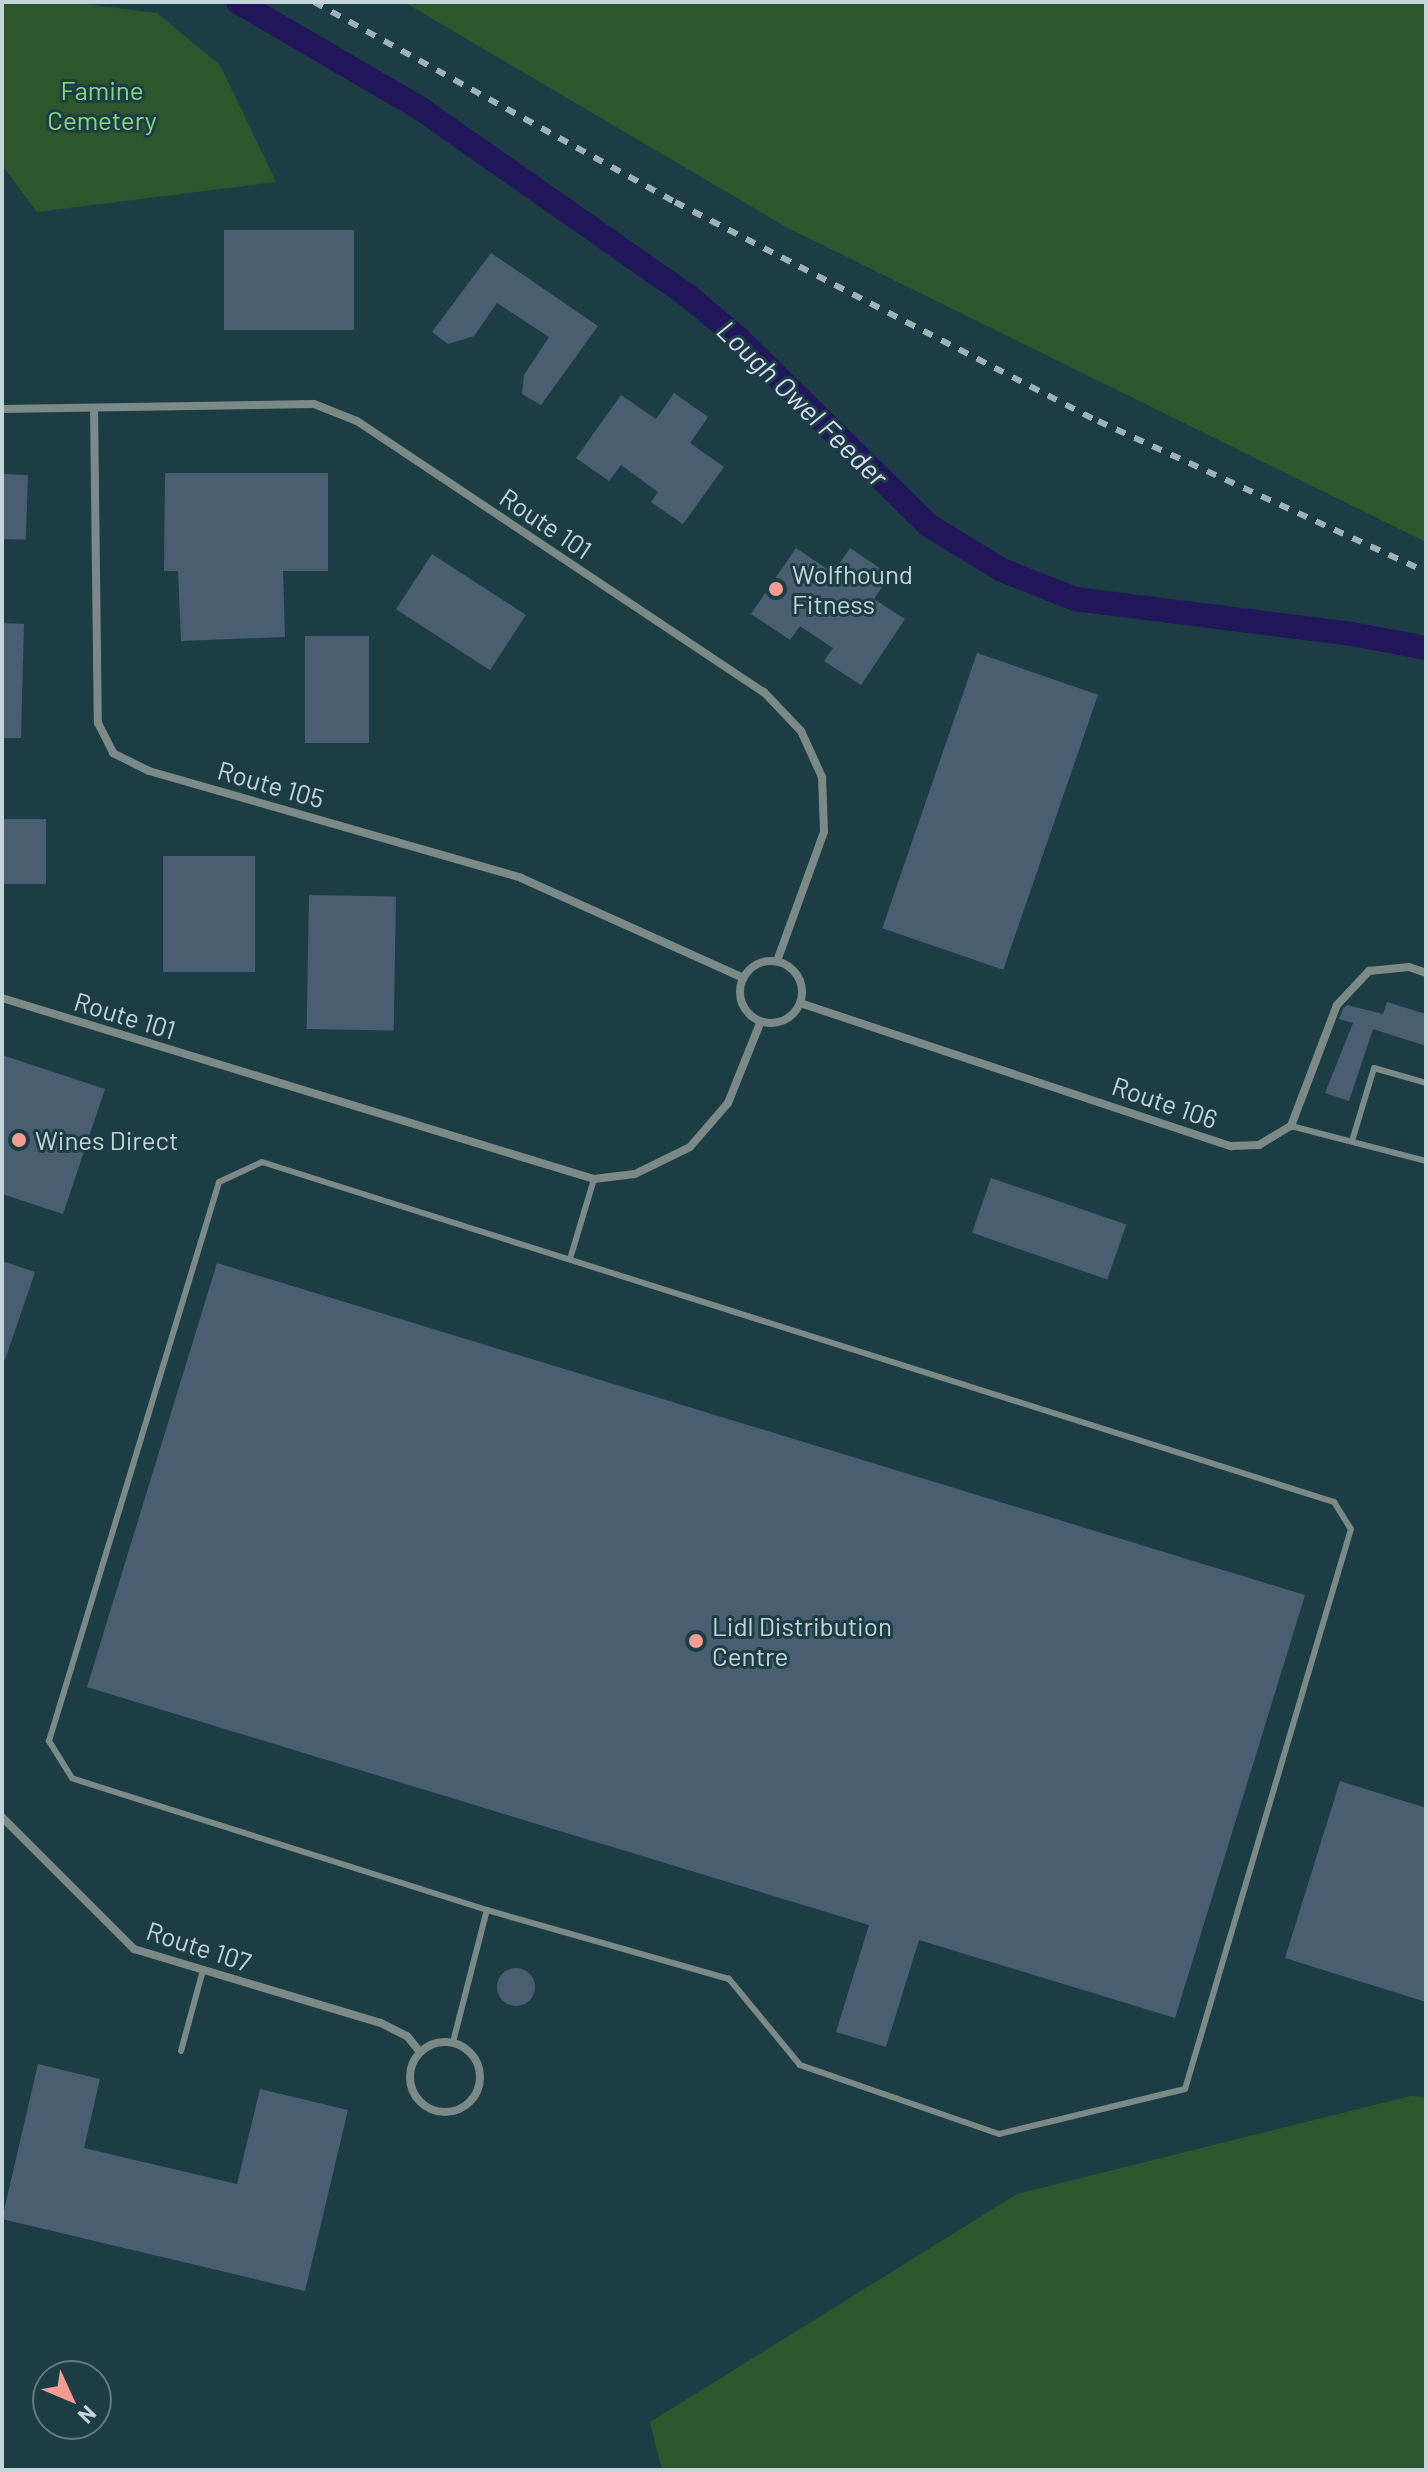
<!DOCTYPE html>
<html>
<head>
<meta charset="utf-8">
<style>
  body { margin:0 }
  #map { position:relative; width:1428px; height:2472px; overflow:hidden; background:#1d3d44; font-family:Barlow,sans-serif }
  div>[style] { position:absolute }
  .green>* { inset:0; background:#2d562d }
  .canal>* { height:24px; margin:-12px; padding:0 12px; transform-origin:12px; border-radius:12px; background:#211659 }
  .building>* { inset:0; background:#4a5e71; transform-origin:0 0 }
  .round { border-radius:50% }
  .service>* { height:6px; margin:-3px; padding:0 3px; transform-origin:3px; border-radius:3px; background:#7b8a86 }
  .minor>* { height:8px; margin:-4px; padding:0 4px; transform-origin:4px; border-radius:4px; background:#7b8a86 }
  .minor>.ring { margin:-4px; padding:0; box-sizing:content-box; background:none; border:8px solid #7b8a86; border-radius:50% }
  .rail>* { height:6px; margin-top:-3px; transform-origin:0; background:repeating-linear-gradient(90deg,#9db1b6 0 10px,transparent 0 20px) }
  .dots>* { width:22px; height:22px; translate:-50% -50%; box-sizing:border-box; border:4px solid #1d3d44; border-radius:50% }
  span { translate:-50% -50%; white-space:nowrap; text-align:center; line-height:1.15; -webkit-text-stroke:6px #1d3d44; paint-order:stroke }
  .park-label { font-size:26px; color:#85d882 }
  .street-label { font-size:26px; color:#c4d5d9 }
  .poi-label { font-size:26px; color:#c4d5d9 }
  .left { translate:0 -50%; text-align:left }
  .water-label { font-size:28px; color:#d9dbf0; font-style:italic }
  .frame { position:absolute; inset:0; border:4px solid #c4d5d9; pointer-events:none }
  .north { position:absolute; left:32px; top:2360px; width:80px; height:80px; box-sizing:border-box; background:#1d3d44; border:2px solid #607a80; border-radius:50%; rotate:134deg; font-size:22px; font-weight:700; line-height:32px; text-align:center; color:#c4d5d9 }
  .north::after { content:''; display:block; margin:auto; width:28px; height:36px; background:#f59c92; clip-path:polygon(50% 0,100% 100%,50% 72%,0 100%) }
</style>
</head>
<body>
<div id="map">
  <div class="green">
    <div style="clip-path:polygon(2px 2px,68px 2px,157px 13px,220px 65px,276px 182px,37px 212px,2px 165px)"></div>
    <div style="clip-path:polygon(404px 2px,1426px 2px,1426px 542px,786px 227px)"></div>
    <div style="clip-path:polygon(1411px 2096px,1426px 2097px,1426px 2470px,662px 2470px,650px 2422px,1017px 2194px)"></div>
  </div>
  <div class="canal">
    <div style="left:238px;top:2px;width:212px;rotate:30.3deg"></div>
    <div style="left:421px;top:109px;width:325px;rotate:35deg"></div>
    <div style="left:687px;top:295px;width:67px;rotate:40.1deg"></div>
    <div style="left:738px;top:338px;width:267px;rotate:44.5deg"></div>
    <div style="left:928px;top:525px;width:87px;rotate:31.3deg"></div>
    <div style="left:1002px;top:570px;width:79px;rotate:21.7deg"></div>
    <div style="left:1075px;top:599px;width:279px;rotate:7.2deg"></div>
    <div style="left:1352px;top:634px;width:75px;rotate:10.7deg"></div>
  </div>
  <div class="building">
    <div style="left:224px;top:230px;width:130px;height:100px"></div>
    <div style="clip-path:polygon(491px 253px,598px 326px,541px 405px,522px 394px,524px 375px,549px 337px,497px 303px,474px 336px,448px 344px,432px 332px)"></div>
    <div style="clip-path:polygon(674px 393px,708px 417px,690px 443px,724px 467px,683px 524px,651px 502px,658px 492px,621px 465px,609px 481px,576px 458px,621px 395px,656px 419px)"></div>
    <div style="clip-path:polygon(165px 473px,328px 473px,328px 571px,283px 571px,285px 637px,181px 641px,178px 571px,164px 571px)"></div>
    <div style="left:2px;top:474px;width:26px;height:65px;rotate:2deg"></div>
    <div style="clip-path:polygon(796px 548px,833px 573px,850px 548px,890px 575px,874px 599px,905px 619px,861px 685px,824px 661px,833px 648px,800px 626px,790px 640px,751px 614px)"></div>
    <div style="left:432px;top:554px;width:112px;height:66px;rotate:33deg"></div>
    <div style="clip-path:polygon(2px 623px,24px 624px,21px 738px,2px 738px)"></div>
    <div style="left:305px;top:636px;width:64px;height:107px"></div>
    <div style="left:977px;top:653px;width:128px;height:291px;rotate:19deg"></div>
    <div style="left:2px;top:819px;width:44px;height:65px"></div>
    <div style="left:163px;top:856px;width:92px;height:116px"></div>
    <div style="left:309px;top:895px;width:87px;height:134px;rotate:1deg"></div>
    <div style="clip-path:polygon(1387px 1002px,1426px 1014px,1426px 1046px,1373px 1029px,1349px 1101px,1325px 1093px,1353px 1023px,1339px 1019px,1343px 1009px,1347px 1005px,1383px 1014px)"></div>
    <div style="clip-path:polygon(2px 1055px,105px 1089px,63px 1214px,2px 1194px)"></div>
    <div style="left:991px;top:1178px;width:143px;height:58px;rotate:19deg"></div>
    <div style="clip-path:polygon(2px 1261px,35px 1272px,5px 1360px,2px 1360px)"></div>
    <div style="clip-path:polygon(217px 1263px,1305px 1595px,1175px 2018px,919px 1940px,886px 2047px,836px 2032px,869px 1925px,87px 1687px)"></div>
    <div style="clip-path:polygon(1340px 1781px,1426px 1808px,1426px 2002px,1285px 1958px)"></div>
    <div class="round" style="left:497px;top:1968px;width:38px;height:38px"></div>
    <div style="clip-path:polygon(38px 2064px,100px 2079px,84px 2148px,237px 2184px,260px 2089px,348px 2110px,305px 2291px,2px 2219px)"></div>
  </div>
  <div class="service">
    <div style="left:1291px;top:1126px;width:139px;rotate:14.5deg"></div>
    <div style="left:1352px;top:1141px;width:76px;rotate:-73.2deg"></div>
    <div style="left:1374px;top:1068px;width:54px;rotate:16.1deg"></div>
    <div style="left:570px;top:1259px;width:84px;rotate:-73.3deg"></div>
    <div style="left:453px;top:2042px;width:136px;rotate:-75.6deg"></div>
    <div style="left:487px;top:1910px;width:435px;rotate:-162.4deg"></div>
    <div style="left:72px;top:1778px;width:44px;rotate:-121.9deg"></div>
    <div style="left:49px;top:1741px;width:584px;rotate:-73.08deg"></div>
    <div style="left:219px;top:1182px;width:47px;rotate:-24.9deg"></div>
    <div style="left:262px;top:1162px;width:1125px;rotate:17.6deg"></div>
    <div style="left:1334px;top:1502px;width:32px;rotate:58deg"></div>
    <div style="left:1351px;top:1529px;width:584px;rotate:106.51deg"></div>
    <div style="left:1185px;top:2089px;width:191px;rotate:166.4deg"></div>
    <div style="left:999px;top:2134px;width:211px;rotate:-160.9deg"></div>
    <div style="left:800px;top:2065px;width:112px;rotate:-129.5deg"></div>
    <div style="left:729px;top:1979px;width:252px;rotate:-164.1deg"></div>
    <div style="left:181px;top:2051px;width:84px;rotate:-74.8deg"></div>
  </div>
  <div class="minor">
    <div style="left:94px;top:408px;width:315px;rotate:89.3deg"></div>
    <div style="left:98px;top:723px;width:34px;rotate:63deg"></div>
    <div style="left:113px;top:753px;width:40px;rotate:26.6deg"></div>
    <div style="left:149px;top:771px;width:387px;rotate:16deg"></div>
    <div style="left:521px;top:878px;width:244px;rotate:24.2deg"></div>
    <div style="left:2px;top:409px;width:312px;rotate:-0.9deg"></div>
    <div style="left:314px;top:404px;width:46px;rotate:21.6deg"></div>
    <div style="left:357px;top:421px;width:489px;rotate:33.7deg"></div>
    <div style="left:764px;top:692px;width:54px;rotate:46.5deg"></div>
    <div style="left:801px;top:731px;width:51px;rotate:65.5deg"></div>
    <div style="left:822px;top:777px;width:55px;rotate:87.9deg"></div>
    <div style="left:824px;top:832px;width:137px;rotate:110deg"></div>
    <div class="ring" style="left:740px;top:961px;width:54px;height:54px"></div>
    <div style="left:2px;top:998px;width:619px;rotate:17deg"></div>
    <div style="left:594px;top:1179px;width:41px;rotate:-7deg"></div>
    <div style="left:635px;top:1174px;width:61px;rotate:-26.1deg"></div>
    <div style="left:690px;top:1147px;width:58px;rotate:-49.2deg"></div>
    <div style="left:728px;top:1103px;width:88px;rotate:-68.1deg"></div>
    <div style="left:800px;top:1003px;width:454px;rotate:18.4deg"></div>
    <div style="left:1231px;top:1146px;width:28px;rotate:-2deg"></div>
    <div style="left:1259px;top:1145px;width:37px;rotate:-31deg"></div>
    <div style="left:1291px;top:1126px;width:129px;rotate:-69.2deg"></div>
    <div style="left:1337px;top:1005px;width:47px;rotate:-46.7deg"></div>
    <div style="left:1369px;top:971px;width:40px;rotate:-5.7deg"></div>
    <div style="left:1409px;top:967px;width:18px;rotate:19deg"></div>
    <div style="left:2px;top:1817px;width:187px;rotate:45deg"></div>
    <div style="left:134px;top:1949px;width:258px;rotate:16.7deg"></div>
    <div style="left:381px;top:2023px;width:29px;rotate:27deg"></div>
    <div style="left:407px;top:2036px;width:21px;rotate:51deg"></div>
    <div class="ring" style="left:410px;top:2042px;width:62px;height:62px"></div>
  </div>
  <div class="rail">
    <div style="left:314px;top:2px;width:413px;rotate:29deg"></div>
    <div style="left:675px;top:202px;width:476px;rotate:27.4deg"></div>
    <div style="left:1098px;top:421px;width:361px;rotate:24.7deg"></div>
  </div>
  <div class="dots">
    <div style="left:776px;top:589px;background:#f59c92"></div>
    <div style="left:19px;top:1140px;background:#f59c92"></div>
    <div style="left:696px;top:1641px;background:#f59c92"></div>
  </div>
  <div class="park-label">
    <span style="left:102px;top:105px">Famine<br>Cemetery</span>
  </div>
  <div class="street-label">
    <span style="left:546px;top:523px;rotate:34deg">Route 101</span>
    <span style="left:271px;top:784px;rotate:16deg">Route 105</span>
    <span style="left:125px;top:1015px;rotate:17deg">Route 101</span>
    <span style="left:1165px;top:1102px;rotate:19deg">Route 106</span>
    <span style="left:199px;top:1946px;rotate:18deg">Route 107</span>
  </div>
  <div class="poi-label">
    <span class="left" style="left:792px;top:589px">Wolfhound<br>Fitness</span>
    <span class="left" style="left:35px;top:1140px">Wines Direct</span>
    <span class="left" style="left:712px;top:1641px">Lidl Distribution<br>Centre</span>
  </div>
  <div class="water-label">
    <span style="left:803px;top:403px;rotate:44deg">Lough Owel Feeder</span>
  </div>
  <div class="frame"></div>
  <div class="north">N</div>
</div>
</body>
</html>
